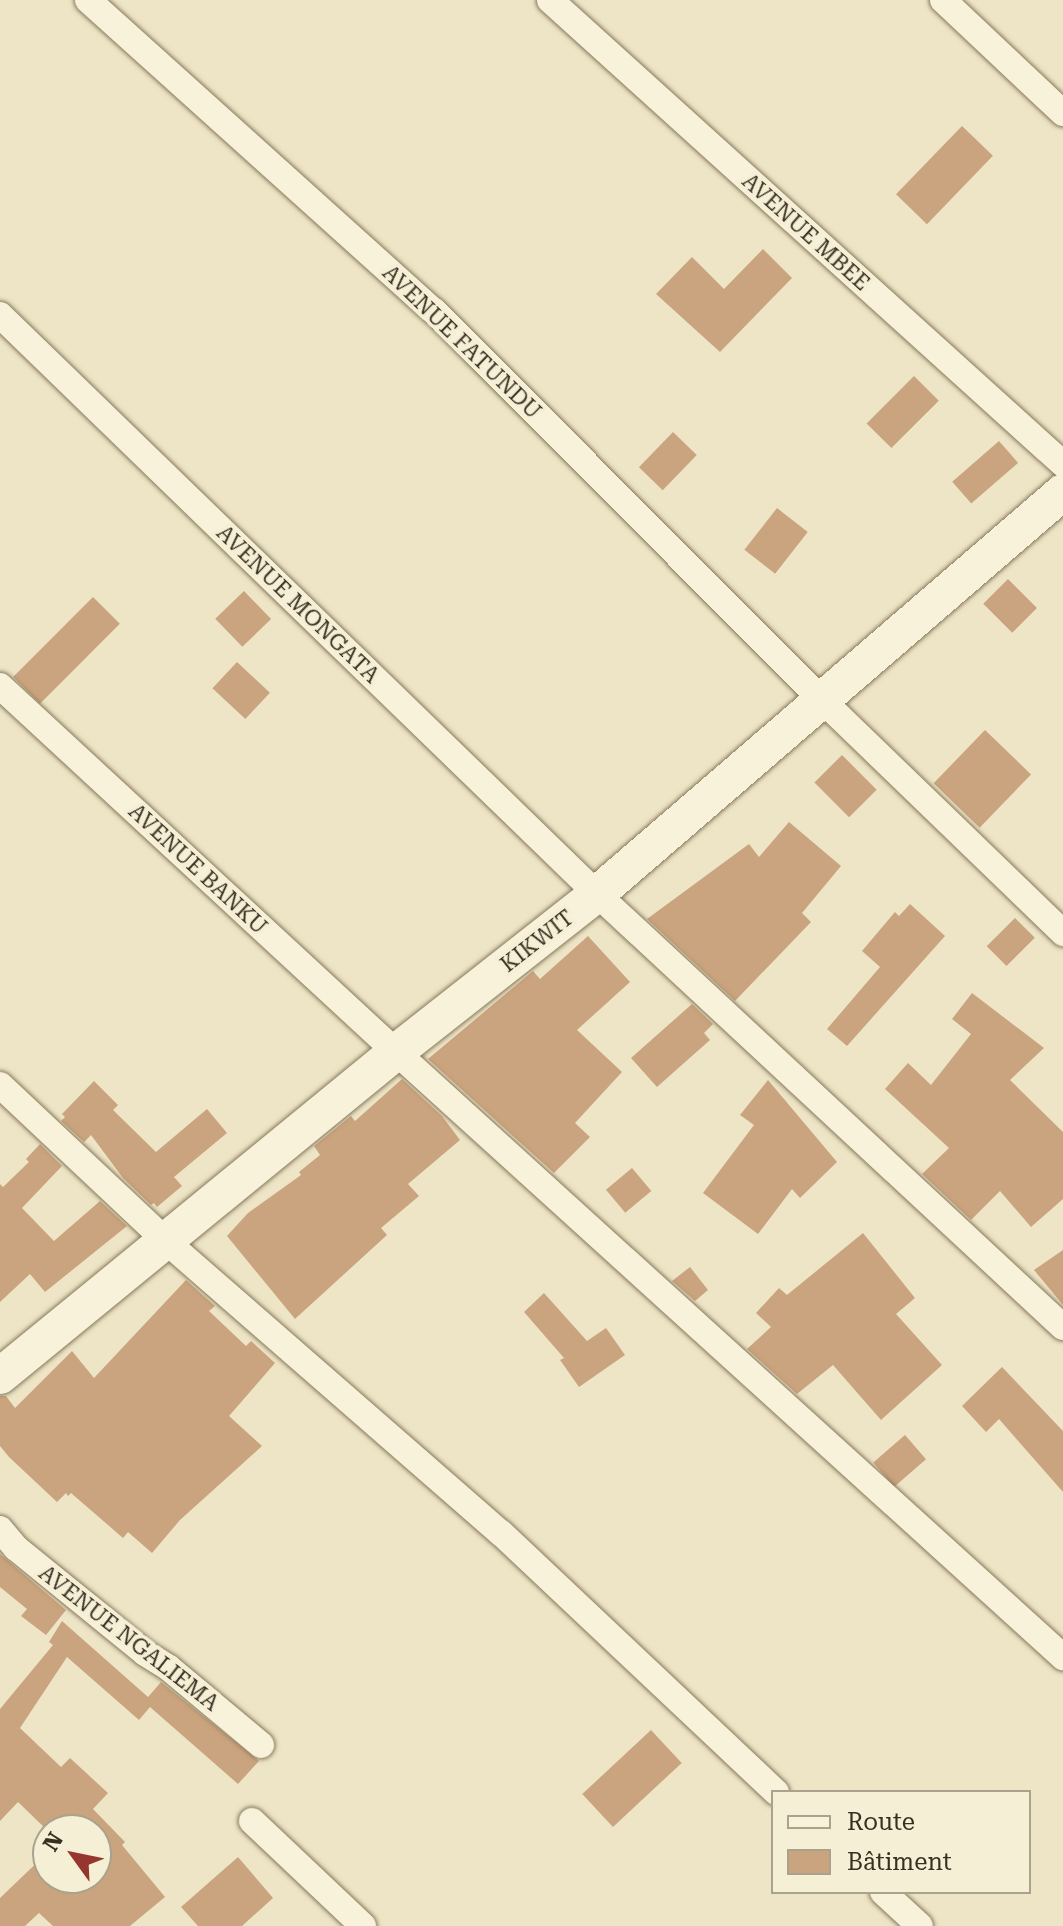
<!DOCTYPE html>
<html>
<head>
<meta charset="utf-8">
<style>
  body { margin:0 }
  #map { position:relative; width:1063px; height:1926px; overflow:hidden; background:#ede5c6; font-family:"Roboto Serif",serif }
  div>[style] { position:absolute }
  .building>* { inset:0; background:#caa47e; transform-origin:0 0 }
  .roads { filter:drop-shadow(0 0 2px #88785c) drop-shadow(0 0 2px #88785c) }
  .street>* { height:26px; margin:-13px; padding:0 13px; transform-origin:13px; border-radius:13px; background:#f8f2da }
  .secondary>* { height:36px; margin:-18px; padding:0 18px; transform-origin:18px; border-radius:18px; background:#f8f2da }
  span { translate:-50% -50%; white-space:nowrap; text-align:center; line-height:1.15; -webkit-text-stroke:7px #f5efd6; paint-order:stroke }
  .street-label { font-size:22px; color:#392e20 }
  .legend { position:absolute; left:771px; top:1790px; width:260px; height:104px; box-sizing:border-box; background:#f5efd6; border:2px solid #aaa28d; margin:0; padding:10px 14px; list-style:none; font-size:24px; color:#392e20 }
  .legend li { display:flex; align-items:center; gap:16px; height:40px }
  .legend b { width:40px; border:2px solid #aaa28d }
  .north { position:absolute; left:32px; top:1814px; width:80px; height:80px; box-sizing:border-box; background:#f5efd6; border:2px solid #aaa28d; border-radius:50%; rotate:303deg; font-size:22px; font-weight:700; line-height:32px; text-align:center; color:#392e20 }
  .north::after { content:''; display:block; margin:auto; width:28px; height:36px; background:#95372e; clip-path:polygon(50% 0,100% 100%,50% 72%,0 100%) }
</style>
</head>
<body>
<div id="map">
  <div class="building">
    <div style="left:962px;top:126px;width:43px;height:95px;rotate:44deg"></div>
    <div style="clip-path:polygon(763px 249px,792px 278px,720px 352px,656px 294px,692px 257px,724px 289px)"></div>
    <div style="left:914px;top:376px;width:35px;height:67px;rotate:45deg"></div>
    <div style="left:673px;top:432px;width:33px;height:49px;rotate:44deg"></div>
    <div style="left:999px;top:441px;width:29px;height:62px;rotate:49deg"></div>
    <div style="left:777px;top:508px;width:39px;height:53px;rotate:38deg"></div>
    <div style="left:1008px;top:579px;width:41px;height:35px;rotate:45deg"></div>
    <div style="left:244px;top:591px;width:39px;height:40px;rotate:46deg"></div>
    <div style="left:93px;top:597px;width:38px;height:113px;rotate:45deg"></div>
    <div style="left:237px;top:662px;width:45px;height:36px;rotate:43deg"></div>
    <div style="left:985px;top:730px;width:64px;height:74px;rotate:44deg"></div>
    <div style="left:842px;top:755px;width:49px;height:39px;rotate:45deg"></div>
    <div style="clip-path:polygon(789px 822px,841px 866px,802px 913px,811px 922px,735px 1001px,647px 919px,749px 844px,759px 857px)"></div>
    <div style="clip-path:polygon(910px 904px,945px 936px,847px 1046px,827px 1029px,880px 967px,862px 951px,895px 912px,899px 916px)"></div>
    <div style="left:1015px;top:918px;width:28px;height:40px;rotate:45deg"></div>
    <div style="clip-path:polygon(588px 936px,630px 982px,577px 1030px,622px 1072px,575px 1123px,590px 1137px,554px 1173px,428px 1059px,533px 971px,540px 979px)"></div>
    <div style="clip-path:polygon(972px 993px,1044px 1048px,1010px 1080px,1063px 1132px,1063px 1199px,1031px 1227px,1000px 1191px,971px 1220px,922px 1174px,949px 1148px,885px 1089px,908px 1063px,931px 1085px,971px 1034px,952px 1019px)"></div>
    <div style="clip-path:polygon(692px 1004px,713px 1024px,704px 1033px,710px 1040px,657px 1087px,631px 1058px)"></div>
    <div style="clip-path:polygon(402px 1079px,442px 1116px,460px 1140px,408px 1184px,419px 1196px,381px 1228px,387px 1235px,295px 1319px,227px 1236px,248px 1213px,301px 1175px,299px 1172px,320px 1155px,314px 1146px,351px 1116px,355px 1121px)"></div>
    <div style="clip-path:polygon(768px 1080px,837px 1162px,800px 1198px,792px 1189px,758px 1234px,703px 1193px,754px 1125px,740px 1115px)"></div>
    <div style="clip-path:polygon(94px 1081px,118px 1105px,113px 1110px,156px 1152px,207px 1109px,227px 1133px,174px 1177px,182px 1186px,157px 1207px,154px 1203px,151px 1205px,123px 1178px,91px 1135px,84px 1142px,61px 1121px,65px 1117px,62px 1114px)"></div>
    <div style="clip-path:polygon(40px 1144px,62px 1166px,22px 1208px,54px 1241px,100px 1201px,127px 1226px,45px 1292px,30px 1274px,0 1302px,0 1184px,3px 1187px,29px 1162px,26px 1159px)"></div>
    <div style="left:632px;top:1168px;width:30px;height:34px;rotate:50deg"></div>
    <div style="clip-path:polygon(863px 1233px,915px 1298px,896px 1314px,942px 1365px,881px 1420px,833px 1365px,797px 1394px,747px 1349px,771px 1327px,756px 1313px,779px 1288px,787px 1295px)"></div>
    <div style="clip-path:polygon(1063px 1250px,1063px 1305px,1034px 1270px)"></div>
    <div style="clip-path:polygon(690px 1267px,708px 1290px,695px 1301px,672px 1281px)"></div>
    <div style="clip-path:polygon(186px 1280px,215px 1306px,209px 1311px,246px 1346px,251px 1341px,275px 1363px,229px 1416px,262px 1446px,180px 1520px,152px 1553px,128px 1532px,123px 1538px,71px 1493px,68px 1496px,66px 1493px,57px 1502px,9px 1457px,0 1446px,0 1396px,6px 1396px,15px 1408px,72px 1351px,94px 1378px)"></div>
    <div style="clip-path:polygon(544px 1293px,587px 1341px,606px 1328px,625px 1355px,579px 1387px,560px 1360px,564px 1358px,524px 1312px)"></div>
    <div style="clip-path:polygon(1002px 1367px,1063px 1431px,1063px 1492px,999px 1419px,986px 1432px,962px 1406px)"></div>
    <div style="left:905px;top:1435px;width:32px;height:42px;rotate:49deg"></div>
    <div style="clip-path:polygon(0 1554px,66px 1610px,46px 1635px,21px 1616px,27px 1609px,0 1587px)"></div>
    <div style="clip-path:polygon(62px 1621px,148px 1697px,161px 1682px,259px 1761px,238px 1784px,150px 1707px,139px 1720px,67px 1657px,20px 1728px,61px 1767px,70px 1758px,108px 1793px,93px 1809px,125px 1842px,122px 1845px,165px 1897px,130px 1926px,53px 1926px,39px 1913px,25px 1926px,0 1926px,0 1898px,48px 1852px,48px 1878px,96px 1878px,96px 1830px,47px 1830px,18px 1802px,0 1821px,0 1709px,53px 1645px,49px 1642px)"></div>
    <div style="left:651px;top:1730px;width:45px;height:94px;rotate:47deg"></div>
    <div style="clip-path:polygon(238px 1857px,273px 1898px,242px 1926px,198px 1926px,181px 1907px)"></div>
  </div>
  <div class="roads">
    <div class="street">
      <div style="left:88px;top:0;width:465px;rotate:42deg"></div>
      <div style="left:434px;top:311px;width:548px;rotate:45.07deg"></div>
      <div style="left:821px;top:699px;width:337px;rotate:44deg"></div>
      <div style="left:550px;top:0;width:692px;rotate:42.13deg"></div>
      <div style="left:943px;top:0;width:165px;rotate:43.3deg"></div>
      <div style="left:0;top:315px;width:832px;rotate:44.12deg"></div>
      <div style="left:597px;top:894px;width:636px;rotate:42.9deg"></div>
      <div style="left:0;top:686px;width:539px;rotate:42.75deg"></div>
      <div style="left:396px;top:1052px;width:901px;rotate:42.21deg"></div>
      <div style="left:0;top:1085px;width:229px;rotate:43.2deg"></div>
      <div style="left:167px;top:1242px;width:443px;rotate:41.1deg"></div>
      <div style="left:501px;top:1533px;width:378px;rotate:43.3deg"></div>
      <div style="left:0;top:1529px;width:25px;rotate:50deg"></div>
      <div style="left:16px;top:1548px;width:166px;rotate:39.1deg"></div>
      <div style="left:145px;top:1653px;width:28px;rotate:32deg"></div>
      <div style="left:169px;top:1668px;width:120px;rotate:39.9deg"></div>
      <div style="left:252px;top:1821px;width:153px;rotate:43.4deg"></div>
      <div style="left:883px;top:1892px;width:50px;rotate:42.6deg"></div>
    </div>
    <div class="secondary">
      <div style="left:0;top:1376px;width:512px;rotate:-39.29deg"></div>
      <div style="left:396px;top:1052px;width:256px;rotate:-38.2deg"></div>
      <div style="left:597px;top:894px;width:615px;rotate:-40.78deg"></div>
    </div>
  </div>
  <div class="street-label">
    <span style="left:806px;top:232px;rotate:42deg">AVENUE MBEE</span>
    <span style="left:462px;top:342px;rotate:44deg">AVENUE FATUNDU</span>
    <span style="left:298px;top:604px;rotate:44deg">AVENUE MONGATA</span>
    <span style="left:198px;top:869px;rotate:43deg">AVENUE BANKU</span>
    <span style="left:537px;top:941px;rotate:-38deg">KIKWIT</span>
    <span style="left:129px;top:1638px;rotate:38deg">AVENUE NGALIEMA</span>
  </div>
  <ul class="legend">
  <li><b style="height:10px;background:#f8f2da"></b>Route</li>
  <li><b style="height:22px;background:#caa47e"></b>Bâtiment</li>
  </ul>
  <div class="north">N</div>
</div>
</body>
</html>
